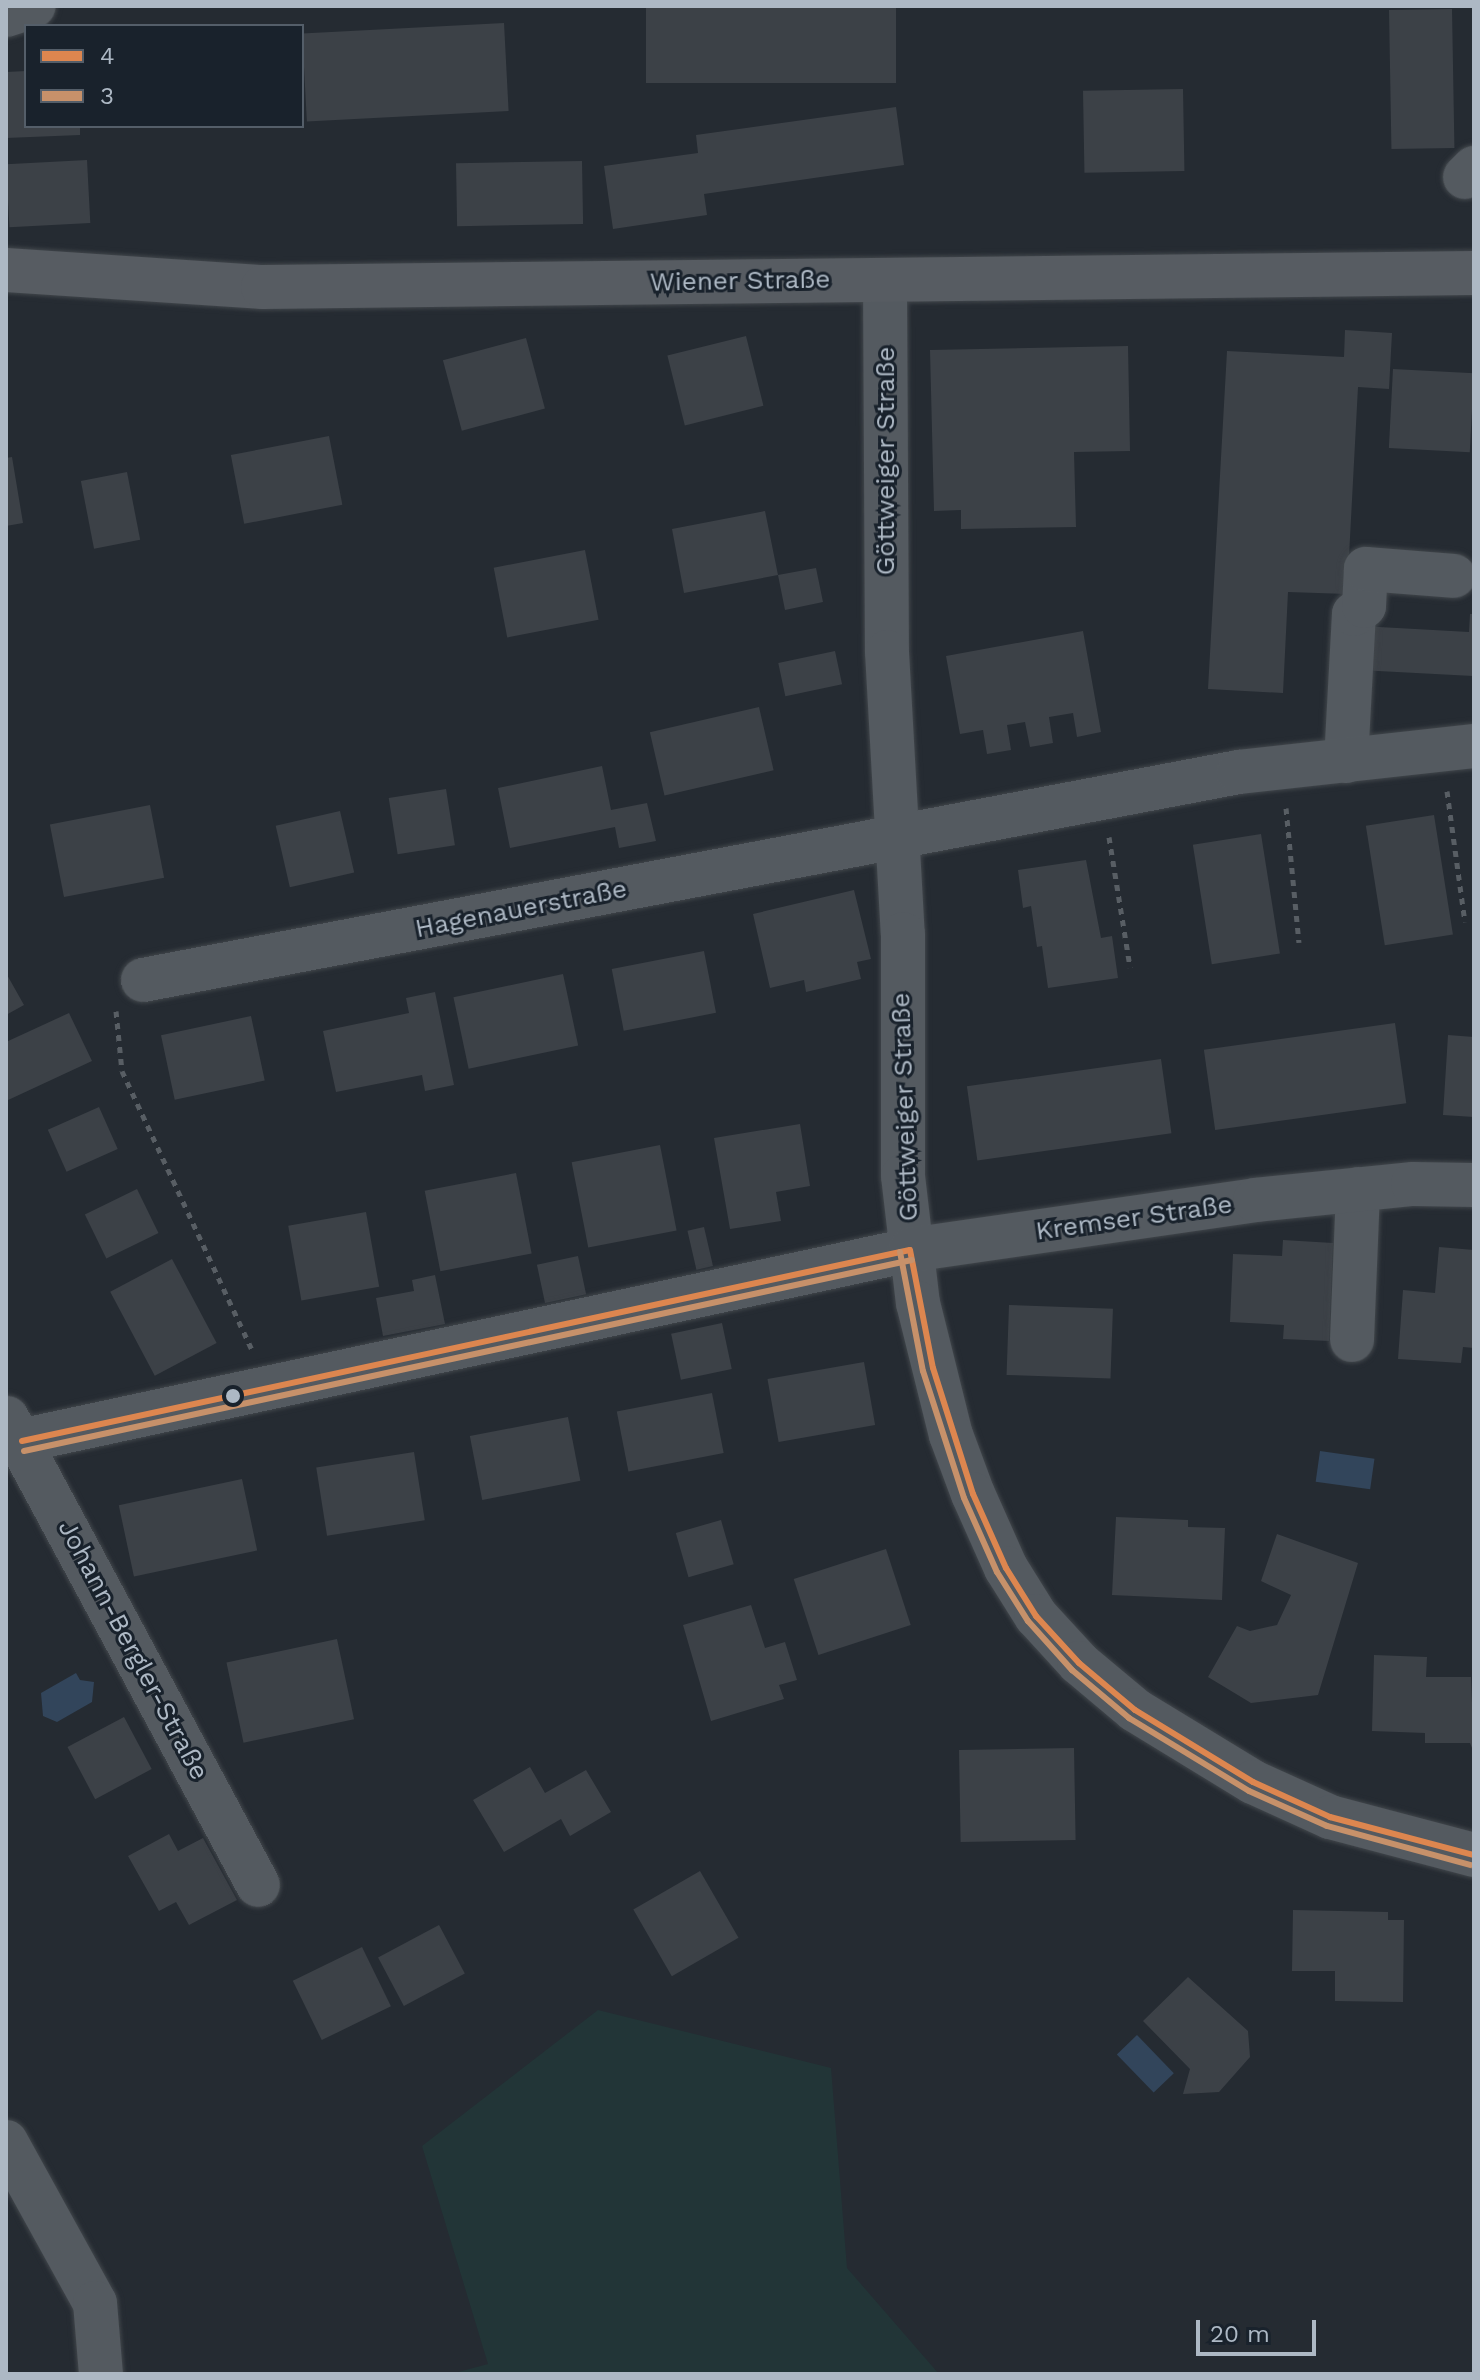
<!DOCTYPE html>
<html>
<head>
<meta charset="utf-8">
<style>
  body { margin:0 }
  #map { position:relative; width:1480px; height:2380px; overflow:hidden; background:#252b32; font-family:"Work Sans",sans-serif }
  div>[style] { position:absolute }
  .green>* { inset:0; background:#223537 }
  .water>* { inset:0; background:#32455b; transform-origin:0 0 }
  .building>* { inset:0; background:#3c4147; transform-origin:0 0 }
  .path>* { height:5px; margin-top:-2.5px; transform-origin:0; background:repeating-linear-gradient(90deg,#585e64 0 6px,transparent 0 12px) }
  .roads { filter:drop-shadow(0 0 2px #41464b) drop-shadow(0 0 2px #41464b) }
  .minor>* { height:44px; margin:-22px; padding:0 22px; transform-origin:22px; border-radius:22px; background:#545a60 }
  .major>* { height:44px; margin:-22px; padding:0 22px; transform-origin:22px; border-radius:22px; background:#575c62 }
  .bus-1>* { height:6px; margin:-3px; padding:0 3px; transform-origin:3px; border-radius:3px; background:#dd864f }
  .bus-2>* { height:6px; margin:-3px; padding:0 3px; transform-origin:3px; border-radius:3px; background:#c7916a }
  .dots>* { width:22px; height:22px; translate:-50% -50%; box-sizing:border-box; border:4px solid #19222c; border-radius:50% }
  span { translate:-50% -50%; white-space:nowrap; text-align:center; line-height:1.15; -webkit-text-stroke:6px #19222c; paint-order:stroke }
  .street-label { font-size:26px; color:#adb8c4 }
  .frame { position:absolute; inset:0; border:8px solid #adb8c4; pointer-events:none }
  .legend { position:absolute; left:24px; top:24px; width:280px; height:104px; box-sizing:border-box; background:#19222c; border:2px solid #545e69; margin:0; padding:10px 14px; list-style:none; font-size:24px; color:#adb8c4 }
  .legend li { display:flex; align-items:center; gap:16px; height:40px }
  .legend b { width:40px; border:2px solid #545e69 }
  .scale { position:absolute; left:1196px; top:2320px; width:120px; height:36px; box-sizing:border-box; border:4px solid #adb8c4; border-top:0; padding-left:10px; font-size:24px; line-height:28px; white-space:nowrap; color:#adb8c4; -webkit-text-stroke:6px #19222c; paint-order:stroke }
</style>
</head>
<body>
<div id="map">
  <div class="green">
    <div style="clip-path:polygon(598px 2010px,831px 2068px,847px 2268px,939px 2374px,451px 2374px,488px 2364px,422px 2146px)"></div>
  </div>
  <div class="water">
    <div style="left:1320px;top:1451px;width:55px;height:31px;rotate:8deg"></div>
    <div style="clip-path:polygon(76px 1673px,80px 1680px,94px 1682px,92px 1702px,57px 1722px,43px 1716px,41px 1693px)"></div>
    <div style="left:1137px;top:2035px;width:53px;height:28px;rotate:46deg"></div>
  </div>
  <div class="building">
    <div style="left:646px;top:6px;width:250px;height:77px"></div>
    <div style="left:1452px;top:9px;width:139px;height:63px;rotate:89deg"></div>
    <div style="left:504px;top:23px;width:88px;height:202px;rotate:87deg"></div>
    <div style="clip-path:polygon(26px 71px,26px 126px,80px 126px,80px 135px,6px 138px,6px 72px)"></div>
    <div style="left:1183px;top:89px;width:82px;height:100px;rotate:89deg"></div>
    <div style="clip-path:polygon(896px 107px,904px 165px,704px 194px,707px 215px,613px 229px,604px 166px,698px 153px,696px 135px)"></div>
    <div style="left:87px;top:160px;width:63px;height:81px;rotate:87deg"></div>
    <div style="left:582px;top:161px;width:63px;height:126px;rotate:89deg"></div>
    <div style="clip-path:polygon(1345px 330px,1392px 333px,1389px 389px,1358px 387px,1347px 594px,1288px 592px,1283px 693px,1208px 689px,1227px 351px,1344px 357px)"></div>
    <div style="left:746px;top:336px;width:72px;height:81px;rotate:76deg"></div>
    <div style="left:526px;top:338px;width:73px;height:86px;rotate:75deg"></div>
    <div style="clip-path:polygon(1128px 346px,1130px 451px,1074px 452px,1076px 527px,961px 529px,961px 510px,934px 511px,930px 350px)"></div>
    <div style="left:1393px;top:369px;width:81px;height:79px;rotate:3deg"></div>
    <div style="left:329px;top:436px;width:70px;height:100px;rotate:79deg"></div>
    <div style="clip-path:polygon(12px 457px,23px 523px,6px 526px,6px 458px)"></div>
    <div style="left:127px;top:472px;width:69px;height:47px;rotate:79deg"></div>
    <div style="clip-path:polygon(765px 511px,778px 575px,816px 568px,823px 602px,785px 610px,778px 575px,684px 593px,672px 529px)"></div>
    <div style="left:585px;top:550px;width:71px;height:93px;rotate:79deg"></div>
    <div style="clip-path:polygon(1470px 614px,1474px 614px,1473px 676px,1359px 670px,1361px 626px,1469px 632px)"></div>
    <div style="clip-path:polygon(1083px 631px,1101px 732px,1077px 737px,1073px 713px,1049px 717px,1053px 743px,1030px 747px,1025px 722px,1007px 725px,1011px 750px,987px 754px,983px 730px,960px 734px,946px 656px)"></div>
    <div style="left:835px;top:651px;width:34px;height:58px;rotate:78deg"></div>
    <div style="left:759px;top:707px;width:65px;height:112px;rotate:77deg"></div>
    <div style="clip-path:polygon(602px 766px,611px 810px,647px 803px,656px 841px,619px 848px,615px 827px,510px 848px,498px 788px)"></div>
    <div style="left:446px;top:789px;width:57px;height:58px;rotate:81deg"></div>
    <div style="left:150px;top:805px;width:74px;height:102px;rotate:79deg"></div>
    <div style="left:340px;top:811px;width:63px;height:66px;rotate:77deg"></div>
    <div style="left:1434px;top:815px;width:121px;height:69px;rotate:81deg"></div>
    <div style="left:1261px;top:834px;width:121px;height:69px;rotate:81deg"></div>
    <div style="clip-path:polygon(1086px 860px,1101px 938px,1112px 936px,1118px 978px,1048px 988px,1042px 946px,1037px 947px,1031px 906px,1023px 908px,1018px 870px)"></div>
    <div style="clip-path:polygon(854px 890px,871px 959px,857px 962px,861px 979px,806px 992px,804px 980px,770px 988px,753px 914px)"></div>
    <div style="left:704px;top:951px;width:63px;height:94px;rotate:79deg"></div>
    <div style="clip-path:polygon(6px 973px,24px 1005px,6px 1015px)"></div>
    <div style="left:563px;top:974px;width:73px;height:112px;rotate:78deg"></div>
    <div style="clip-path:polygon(435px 992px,454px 1085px,425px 1091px,422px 1075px,336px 1092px,323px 1031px,409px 1013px,406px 998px)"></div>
    <div style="clip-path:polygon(69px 1013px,92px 1061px,6px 1101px,6px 1042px)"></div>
    <div style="left:251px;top:1016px;width:66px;height:92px;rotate:78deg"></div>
    <div style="left:1395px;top:1023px;width:81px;height:193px;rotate:82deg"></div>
    <div style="clip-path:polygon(1448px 1035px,1474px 1037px,1474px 1117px,1443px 1115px)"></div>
    <div style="left:1161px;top:1059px;width:75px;height:196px;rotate:82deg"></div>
    <div style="left:99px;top:1107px;width:46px;height:56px;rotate:66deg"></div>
    <div style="clip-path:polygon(800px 1124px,810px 1186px,776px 1192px,781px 1221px,730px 1229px,714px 1138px)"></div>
    <div style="left:660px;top:1145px;width:87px;height:90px;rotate:79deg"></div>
    <div style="left:516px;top:1173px;width:82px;height:93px;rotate:79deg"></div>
    <div style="left:137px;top:1189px;width:49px;height:58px;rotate:64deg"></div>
    <div style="left:366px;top:1212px;width:76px;height:79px;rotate:80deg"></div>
    <div style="left:704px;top:1227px;width:40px;height:17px;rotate:77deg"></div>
    <div style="clip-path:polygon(1283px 1240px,1333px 1243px,1329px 1341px,1283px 1339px,1284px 1325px,1230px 1322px,1233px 1254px,1282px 1256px)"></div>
    <div style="clip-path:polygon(1439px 1247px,1474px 1250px,1474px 1348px,1463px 1347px,1461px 1363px,1398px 1359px,1403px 1290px,1435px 1293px)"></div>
    <div style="left:578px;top:1256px;width:39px;height:42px;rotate:78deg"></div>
    <div style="left:172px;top:1259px;width:95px;height:70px;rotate:62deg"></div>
    <div style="clip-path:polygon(435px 1275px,445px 1324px,383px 1336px,376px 1298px,414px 1291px,412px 1280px)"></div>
    <div style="left:1009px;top:1305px;width:104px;height:70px;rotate:2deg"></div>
    <div style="left:722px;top:1323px;width:47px;height:52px;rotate:78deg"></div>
    <div style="left:864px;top:1362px;width:64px;height:98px;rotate:80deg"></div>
    <div style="left:712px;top:1393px;width:61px;height:97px;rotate:79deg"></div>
    <div style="left:568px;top:1417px;width:65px;height:100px;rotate:79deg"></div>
    <div style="left:414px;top:1452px;width:69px;height:99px;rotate:81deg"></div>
    <div style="left:242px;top:1479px;width:73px;height:126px;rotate:78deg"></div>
    <div style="clip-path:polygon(1116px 1517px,1188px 1520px,1188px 1527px,1225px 1528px,1222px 1600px,1112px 1595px)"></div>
    <div style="left:721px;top:1520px;width:46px;height:47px;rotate:74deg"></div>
    <div style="clip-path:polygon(1277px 1534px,1358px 1563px,1318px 1695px,1251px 1703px,1208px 1677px,1237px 1626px,1250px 1631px,1277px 1625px,1291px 1595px,1261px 1581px)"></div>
    <div style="left:886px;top:1549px;width:80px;height:97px;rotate:72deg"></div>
    <div style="clip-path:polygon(751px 1605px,765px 1648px,785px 1642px,797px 1680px,779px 1685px,784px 1699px,711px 1721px,683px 1625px)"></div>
    <div style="left:337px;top:1639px;width:82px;height:113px;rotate:78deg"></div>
    <div style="clip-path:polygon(1374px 1655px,1427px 1657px,1426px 1677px,1471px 1677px,1474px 1753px,1470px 1743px,1425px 1743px,1425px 1733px,1372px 1731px)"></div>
    <div style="left:124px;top:1717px;width:59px;height:64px;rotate:62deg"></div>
    <div style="left:1074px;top:1748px;width:92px;height:115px;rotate:89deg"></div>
    <div style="clip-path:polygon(530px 1767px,545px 1793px,586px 1770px,611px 1812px,570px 1836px,561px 1819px,504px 1852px,473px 1800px)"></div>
    <div style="clip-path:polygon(169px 1834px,178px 1851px,203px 1838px,237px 1900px,189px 1925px,176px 1902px,159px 1911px,128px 1856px)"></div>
    <div style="left:700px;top:1871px;width:77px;height:77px;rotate:60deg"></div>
    <div style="clip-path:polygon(1293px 1910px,1388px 1912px,1388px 1920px,1404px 1920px,1403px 2002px,1335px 2001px,1335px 1971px,1292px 1971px)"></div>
    <div style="left:439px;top:1925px;width:55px;height:69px;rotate:62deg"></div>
    <div style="left:362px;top:1947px;width:66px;height:77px;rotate:64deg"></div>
    <div style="clip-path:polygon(1188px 1977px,1248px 2031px,1250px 2057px,1219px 2092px,1183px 2094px,1190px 2069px,1143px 2021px)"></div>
  </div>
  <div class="path">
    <div style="left:1447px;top:791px;width:132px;rotate:82.2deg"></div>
    <div style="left:1286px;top:808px;width:135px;rotate:84.5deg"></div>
    <div style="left:1109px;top:837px;width:132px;rotate:80.8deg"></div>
    <div style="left:116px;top:1011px;width:60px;rotate:84.3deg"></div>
    <div style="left:122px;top:1071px;width:306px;rotate:65deg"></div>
  </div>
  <div class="roads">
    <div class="minor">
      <div style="left:6px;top:15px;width:29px;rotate:-18deg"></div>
      <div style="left:1465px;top:177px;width:13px;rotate:-45deg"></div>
      <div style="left:885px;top:280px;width:372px;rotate:89.7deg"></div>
      <div style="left:887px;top:652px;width:282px;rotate:86.8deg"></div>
      <div style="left:903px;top:934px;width:242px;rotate:90deg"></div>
      <div style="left:903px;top:1176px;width:128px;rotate:83.3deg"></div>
      <div style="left:918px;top:1303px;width:136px;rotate:76deg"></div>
      <div style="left:951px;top:1435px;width:63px;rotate:69.6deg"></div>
      <div style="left:973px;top:1494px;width:81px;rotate:66deg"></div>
      <div style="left:1006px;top:1568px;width:57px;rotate:58deg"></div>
      <div style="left:1036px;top:1616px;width:64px;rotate:47.5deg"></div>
      <div style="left:1079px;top:1663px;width:73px;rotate:40deg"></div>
      <div style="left:1135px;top:1710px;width:138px;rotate:31.4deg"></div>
      <div style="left:1253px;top:1782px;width:85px;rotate:24.4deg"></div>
      <div style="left:1330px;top:1817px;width:149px;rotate:14.8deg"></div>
      <div style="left:1346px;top:761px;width:147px;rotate:-86.9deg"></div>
      <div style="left:1354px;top:614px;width:13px;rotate:-39deg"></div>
      <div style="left:1364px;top:606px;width:37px;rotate:-87deg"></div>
      <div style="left:1366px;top:569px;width:88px;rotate:4.5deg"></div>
      <div style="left:143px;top:980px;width:1116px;rotate:-10.75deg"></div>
      <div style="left:1239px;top:772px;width:236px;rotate:-6.3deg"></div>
      <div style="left:1352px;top:1340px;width:151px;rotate:-87.7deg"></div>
      <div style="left:7px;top:1418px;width:530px;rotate:61.74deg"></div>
      <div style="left:6px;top:1444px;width:925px;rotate:-12.11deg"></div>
      <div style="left:910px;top:1250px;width:349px;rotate:-8.2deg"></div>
      <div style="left:1255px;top:1200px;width:159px;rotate:-5.8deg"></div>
      <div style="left:1413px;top:1184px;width:61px;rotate:0.9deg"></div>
      <div style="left:6px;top:2142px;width:184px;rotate:61.1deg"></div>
      <div style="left:95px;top:2303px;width:71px;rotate:85.2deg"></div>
    </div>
    <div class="major">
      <div style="left:6px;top:270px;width:258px;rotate:3.8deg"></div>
      <div style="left:263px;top:287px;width:1211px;rotate:-0.66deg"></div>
    </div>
  </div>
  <div class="bus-1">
    <div style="left:910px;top:1250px;width:120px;rotate:79deg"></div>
    <div style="left:933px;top:1368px;width:132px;rotate:72.4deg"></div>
    <div style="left:973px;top:1494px;width:81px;rotate:66deg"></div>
    <div style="left:1006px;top:1568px;width:57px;rotate:58deg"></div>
    <div style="left:1036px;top:1616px;width:64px;rotate:47.5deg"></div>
    <div style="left:1079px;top:1663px;width:73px;rotate:40deg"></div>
    <div style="left:1135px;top:1710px;width:138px;rotate:31.4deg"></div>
    <div style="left:1253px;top:1782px;width:85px;rotate:24.4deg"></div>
    <div style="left:1330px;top:1817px;width:149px;rotate:14.8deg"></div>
    <div style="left:22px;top:1441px;width:908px;rotate:-12.14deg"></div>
  </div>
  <div class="bus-2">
    <div style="left:900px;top:1252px;width:121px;rotate:79.1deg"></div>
    <div style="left:923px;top:1371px;width:133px;rotate:72.1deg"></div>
    <div style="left:964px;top:1498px;width:81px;rotate:66deg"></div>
    <div style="left:997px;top:1572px;width:58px;rotate:57.7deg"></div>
    <div style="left:1028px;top:1621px;width:66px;rotate:48.1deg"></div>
    <div style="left:1072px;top:1670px;width:75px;rotate:40.1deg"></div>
    <div style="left:1129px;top:1718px;width:140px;rotate:31.3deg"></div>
    <div style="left:1249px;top:1791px;width:85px;rotate:24.2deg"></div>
    <div style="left:1327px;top:1826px;width:149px;rotate:15.2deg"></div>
    <div style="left:24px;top:1451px;width:908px;rotate:-12.14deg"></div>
  </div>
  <div class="dots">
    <div style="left:233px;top:1396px;background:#adb8c4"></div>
  </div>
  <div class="street-label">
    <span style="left:740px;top:281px;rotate:-1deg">Wiener Straße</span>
    <span style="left:886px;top:461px;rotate:-90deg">Göttweiger Straße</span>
    <span style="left:521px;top:909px;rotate:-11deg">Hagenauerstraße</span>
    <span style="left:905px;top:1107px;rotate:-92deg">Göttweiger Straße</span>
    <span style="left:1134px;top:1218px;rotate:-8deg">Kremser Straße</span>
    <span style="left:133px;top:1650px;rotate:62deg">Johann-Bergler-Straße</span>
  </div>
  <div class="frame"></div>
  <ul class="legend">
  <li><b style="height:10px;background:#dd864f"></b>4</li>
  <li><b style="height:10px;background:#c7916a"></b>3</li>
  </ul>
  <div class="scale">20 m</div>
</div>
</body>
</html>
